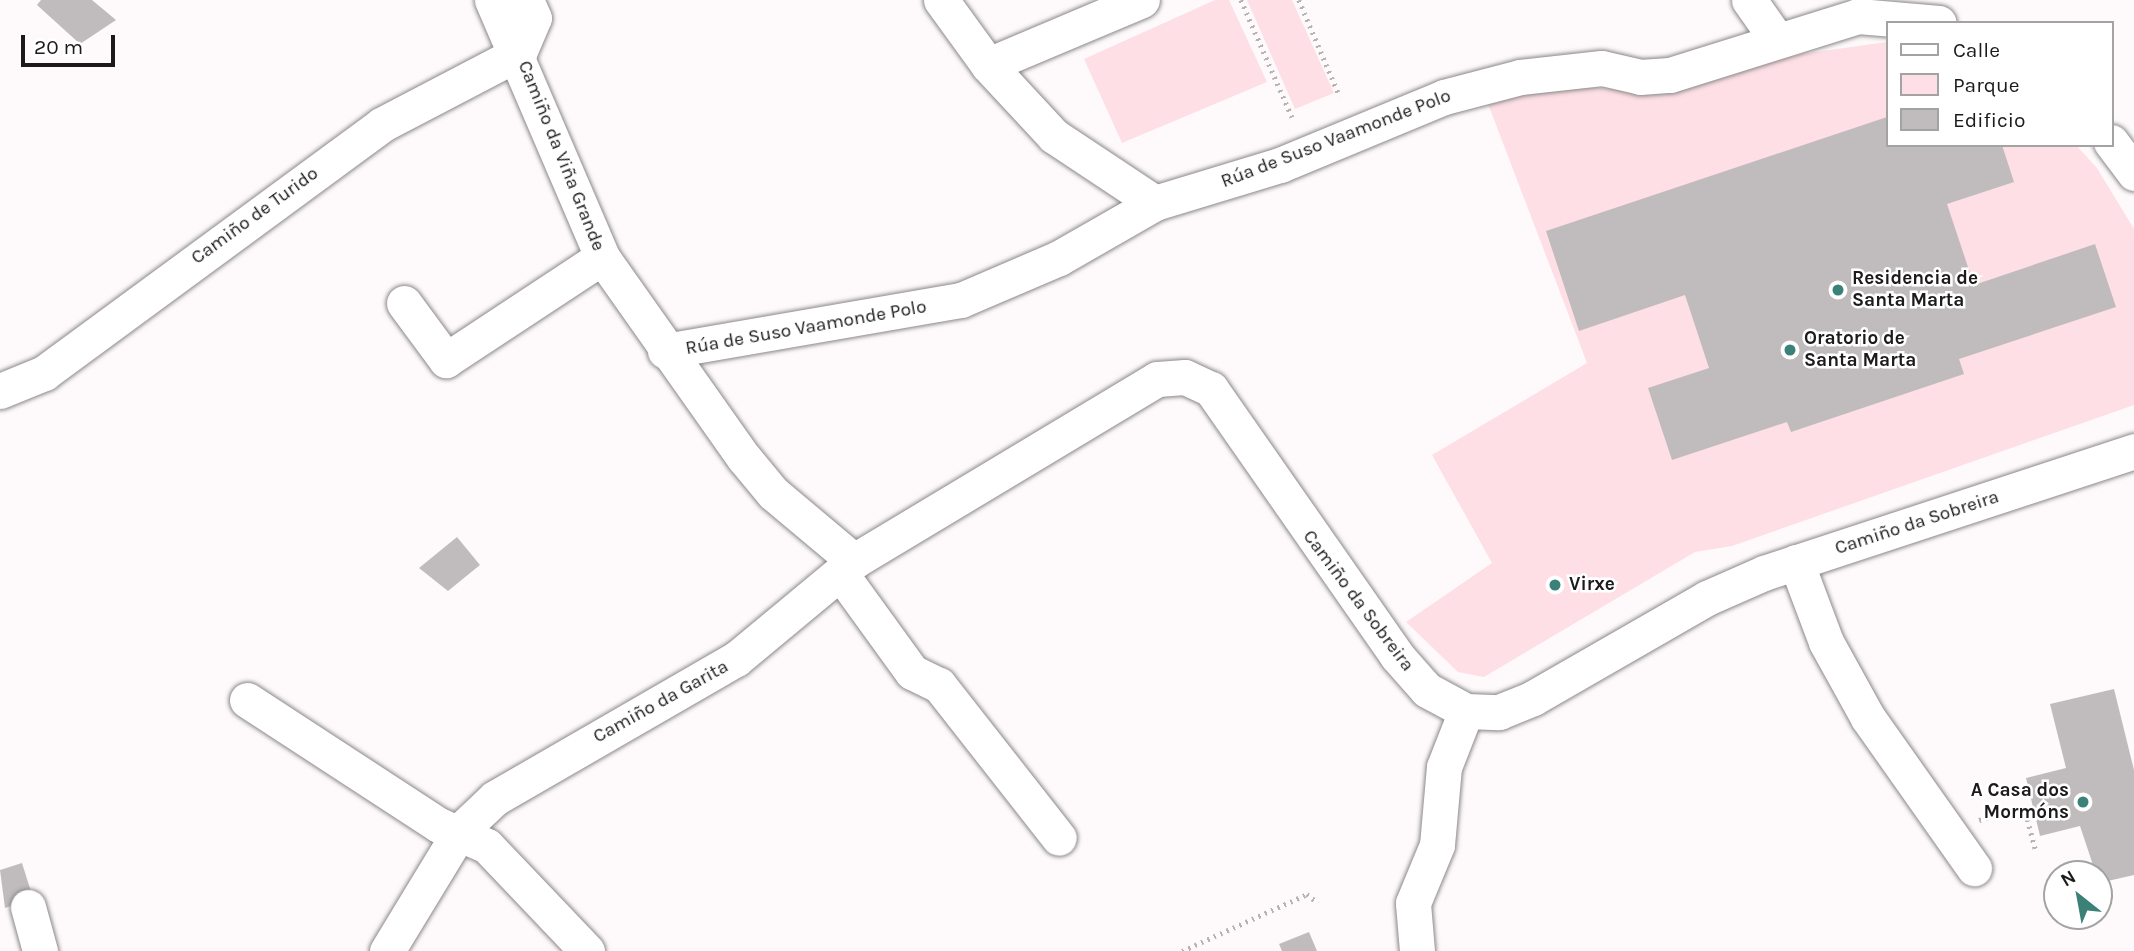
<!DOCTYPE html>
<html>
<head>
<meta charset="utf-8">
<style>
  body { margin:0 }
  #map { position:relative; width:2134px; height:951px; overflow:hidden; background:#fefafb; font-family:Karla,sans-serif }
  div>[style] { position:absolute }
  .green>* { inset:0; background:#fddfe5 }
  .building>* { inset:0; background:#c0bcbd }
  .path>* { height:4.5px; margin-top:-2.25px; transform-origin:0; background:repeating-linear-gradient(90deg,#b6b3b4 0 2px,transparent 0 7px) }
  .roads { filter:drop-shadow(0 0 2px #8c8889) drop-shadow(0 0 2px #8c8889) }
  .minor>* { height:35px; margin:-17.5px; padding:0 17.5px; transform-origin:17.5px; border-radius:17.5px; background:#fff }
  .dots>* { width:19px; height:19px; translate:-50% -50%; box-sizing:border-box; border:4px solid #fff; border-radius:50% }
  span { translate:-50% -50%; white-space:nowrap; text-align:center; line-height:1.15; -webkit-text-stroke:5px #fff; paint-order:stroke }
  .street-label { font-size:19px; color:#1c1a1b }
  .poi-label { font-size:19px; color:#1c1a1b; font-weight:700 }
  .left { translate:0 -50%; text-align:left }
  .right { translate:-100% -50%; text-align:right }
  .legend { position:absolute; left:1886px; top:21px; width:228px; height:126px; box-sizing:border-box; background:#fff; border:2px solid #a4a3a4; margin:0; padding:9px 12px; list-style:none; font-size:21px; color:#1c1a1b }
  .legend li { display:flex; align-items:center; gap:14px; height:35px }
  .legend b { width:35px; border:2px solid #a4a3a4 }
  .north { position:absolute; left:2043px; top:860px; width:70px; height:70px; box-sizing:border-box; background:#fff; border:2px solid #a4a3a4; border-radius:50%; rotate:329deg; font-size:19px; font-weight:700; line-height:28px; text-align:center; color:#1c1a1b }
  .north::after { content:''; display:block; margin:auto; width:24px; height:32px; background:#3c8177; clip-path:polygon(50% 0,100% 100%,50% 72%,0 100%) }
  .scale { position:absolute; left:21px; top:35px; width:94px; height:32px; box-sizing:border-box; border:4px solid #1c1a1b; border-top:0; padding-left:9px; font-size:21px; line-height:24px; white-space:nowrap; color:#1c1a1b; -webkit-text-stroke:5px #fff; paint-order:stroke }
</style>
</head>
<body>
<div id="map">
  <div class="green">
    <div style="clip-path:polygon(1215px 0,1229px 0,1267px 82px,1122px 143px,1084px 59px)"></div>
    <div style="clip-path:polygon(1247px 0,1292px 0,1334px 93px,1295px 109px)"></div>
    <div style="clip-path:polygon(1887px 42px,1887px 145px,2076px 145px,2097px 168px,2134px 229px,2134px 405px,1732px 546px,1695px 552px,1484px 677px,1458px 672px,1406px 622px,1492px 563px,1432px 455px,1587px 363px,1485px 96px,1562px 86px,1665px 92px,1801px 54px)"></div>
  </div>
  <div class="building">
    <div style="clip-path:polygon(41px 0,92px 0,116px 20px,80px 44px,37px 5px)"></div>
    <div style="clip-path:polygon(1887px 117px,1887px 145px,2002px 145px,2014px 182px,1947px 204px,1974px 285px,2095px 244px,2116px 307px,1959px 359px,1964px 374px,1791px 432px,1787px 422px,1672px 460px,1648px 388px,1709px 368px,1685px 295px,1579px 331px,1546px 231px)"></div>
    <div style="clip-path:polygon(457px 537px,480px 565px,448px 591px,419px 568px)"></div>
    <div style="clip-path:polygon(2114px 689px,2134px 770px,2134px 875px,2099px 883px,2080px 826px,2040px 836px,2026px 778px,2066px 768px,2050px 704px)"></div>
    <div style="clip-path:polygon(22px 863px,33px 898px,5px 908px,0 870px)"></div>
    <div style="clip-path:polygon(1309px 932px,1317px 951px,1282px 951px,1279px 944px)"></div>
  </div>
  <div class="path">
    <div style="left:1241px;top:0;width:128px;rotate:66.4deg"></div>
    <div style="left:1299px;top:0;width:105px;rotate:67.1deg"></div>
    <div style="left:1979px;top:820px;width:47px;rotate:-17.3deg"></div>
    <div style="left:2024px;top:806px;width:47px;rotate:75.1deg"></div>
    <div style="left:1182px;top:951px;width:137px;rotate:-24.5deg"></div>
    <div style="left:1307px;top:894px;width:14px;rotate:39deg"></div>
  </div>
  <div class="roads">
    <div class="minor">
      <div style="left:492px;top:0;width:280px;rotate:66.8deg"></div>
      <div style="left:602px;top:257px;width:246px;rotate:54.8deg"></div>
      <div style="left:744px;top:458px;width:45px;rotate:50.4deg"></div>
      <div style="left:773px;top:493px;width:106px;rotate:40deg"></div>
      <div style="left:941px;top:0;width:80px;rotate:54.1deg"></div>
      <div style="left:988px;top:65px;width:97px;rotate:47.1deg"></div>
      <div style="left:1054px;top:136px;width:121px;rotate:33.6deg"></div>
      <div style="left:1749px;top:0;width:45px;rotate:54.9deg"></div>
      <div style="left:988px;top:65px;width:167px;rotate:-22.9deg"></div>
      <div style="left:2111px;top:142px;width:39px;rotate:53deg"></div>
      <div style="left:404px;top:303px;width:71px;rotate:53.6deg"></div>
      <div style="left:446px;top:360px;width:187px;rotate:-33.4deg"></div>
      <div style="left:665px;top:351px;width:300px;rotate:-9.8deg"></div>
      <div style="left:961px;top:300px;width:107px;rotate:-23.2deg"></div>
      <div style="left:1059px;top:258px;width:111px;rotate:-29.8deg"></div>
      <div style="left:1155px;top:203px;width:131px;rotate:-16.9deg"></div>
      <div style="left:1280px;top:165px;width:178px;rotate:-22.5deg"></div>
      <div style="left:1444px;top:97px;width:79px;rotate:-14.7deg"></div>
      <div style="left:1520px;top:77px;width:82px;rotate:-6.3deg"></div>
      <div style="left:1602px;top:68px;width:39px;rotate:13deg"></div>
      <div style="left:1640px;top:77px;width:30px;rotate:-4deg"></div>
      <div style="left:1670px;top:75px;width:197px;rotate:-17.4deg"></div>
      <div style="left:1858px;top:16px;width:81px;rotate:4.9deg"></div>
      <div style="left:0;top:391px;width:48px;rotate:-22.2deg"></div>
      <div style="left:44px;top:373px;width:418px;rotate:-36.3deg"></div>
      <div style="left:381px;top:125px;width:156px;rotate:-27.6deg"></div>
      <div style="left:519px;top:53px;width:38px;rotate:-67deg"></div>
      <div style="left:534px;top:18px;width:20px;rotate:-114deg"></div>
      <div style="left:1796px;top:562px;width:85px;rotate:69.4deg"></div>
      <div style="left:1826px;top:642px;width:87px;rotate:61.1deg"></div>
      <div style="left:1868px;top:718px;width:184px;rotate:54.8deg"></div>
      <div style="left:841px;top:574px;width:121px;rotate:54.1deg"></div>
      <div style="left:912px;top:672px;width:30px;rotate:26deg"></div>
      <div style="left:939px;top:685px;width:194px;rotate:51.9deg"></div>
      <div style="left:247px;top:700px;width:229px;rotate:33.1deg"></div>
      <div style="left:439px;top:825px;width:52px;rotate:23.6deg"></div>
      <div style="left:487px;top:846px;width:145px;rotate:46.4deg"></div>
      <div style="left:28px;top:907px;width:46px;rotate:74.7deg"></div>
      <div style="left:387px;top:951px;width:140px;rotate:-58.7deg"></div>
      <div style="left:460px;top:831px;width:48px;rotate:-43.3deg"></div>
      <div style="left:495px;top:798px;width:278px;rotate:-30deg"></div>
      <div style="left:736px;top:659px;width:153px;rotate:-39.7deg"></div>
      <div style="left:854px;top:561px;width:353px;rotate:-31deg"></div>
      <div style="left:1157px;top:379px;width:28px;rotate:-4deg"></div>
      <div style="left:1185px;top:377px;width:29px;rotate:25deg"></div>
      <div style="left:1211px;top:389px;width:325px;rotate:55.1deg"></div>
      <div style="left:1397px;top:656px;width:45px;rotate:48.6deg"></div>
      <div style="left:1427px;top:690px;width:44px;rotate:28.3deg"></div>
      <div style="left:1466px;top:711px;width:33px;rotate:2deg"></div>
      <div style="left:1499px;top:712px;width:37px;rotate:-22deg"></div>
      <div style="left:1533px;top:698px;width:201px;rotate:-29.9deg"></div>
      <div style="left:1707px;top:598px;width:62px;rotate:-23.7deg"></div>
      <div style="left:1764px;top:573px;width:390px;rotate:-18.2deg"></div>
      <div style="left:1417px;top:951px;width:48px;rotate:-94.8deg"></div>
      <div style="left:1413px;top:903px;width:63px;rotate:-67.5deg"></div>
      <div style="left:1437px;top:845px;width:78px;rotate:-84.9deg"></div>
      <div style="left:1444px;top:767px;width:60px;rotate:-68.6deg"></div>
    </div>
  </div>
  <div class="dots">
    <div style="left:1838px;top:290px;background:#3c8177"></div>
    <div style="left:1790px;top:350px;background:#3c8177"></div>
    <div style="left:1555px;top:585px;background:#3c8177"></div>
    <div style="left:2083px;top:802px;background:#3c8177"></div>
  </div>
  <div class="street-label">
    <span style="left:1336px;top:139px;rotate:-21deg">Rúa de Suso Vaamonde Polo</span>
    <span style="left:561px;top:156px;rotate:68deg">Camiño da Viña Grande</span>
    <span style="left:255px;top:216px;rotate:-36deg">Camiño de Turido</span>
    <span style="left:806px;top:328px;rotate:-10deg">Rúa de Suso Vaamonde Polo</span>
    <span style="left:1917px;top:523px;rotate:-18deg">Camiño da Sobreira</span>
    <span style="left:1358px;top:601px;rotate:53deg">Camiño da Sobreira</span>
    <span style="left:661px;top:702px;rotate:-29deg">Camiño da Garita</span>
  </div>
  <div class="poi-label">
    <span class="left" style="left:1852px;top:290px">Residencia de<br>Santa Marta</span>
    <span class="left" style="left:1804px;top:350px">Oratorio de<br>Santa Marta</span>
    <span class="left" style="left:1569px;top:585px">Virxe</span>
    <span class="right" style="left:2069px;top:802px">A Casa dos<br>Mormóns</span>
  </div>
  <ul class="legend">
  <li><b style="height:9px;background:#fff"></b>Calle</li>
  <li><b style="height:19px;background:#fddfe5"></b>Parque</li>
  <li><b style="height:19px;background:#c0bcbd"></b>Edificio</li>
  </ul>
  <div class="north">N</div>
  <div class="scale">20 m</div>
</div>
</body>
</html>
